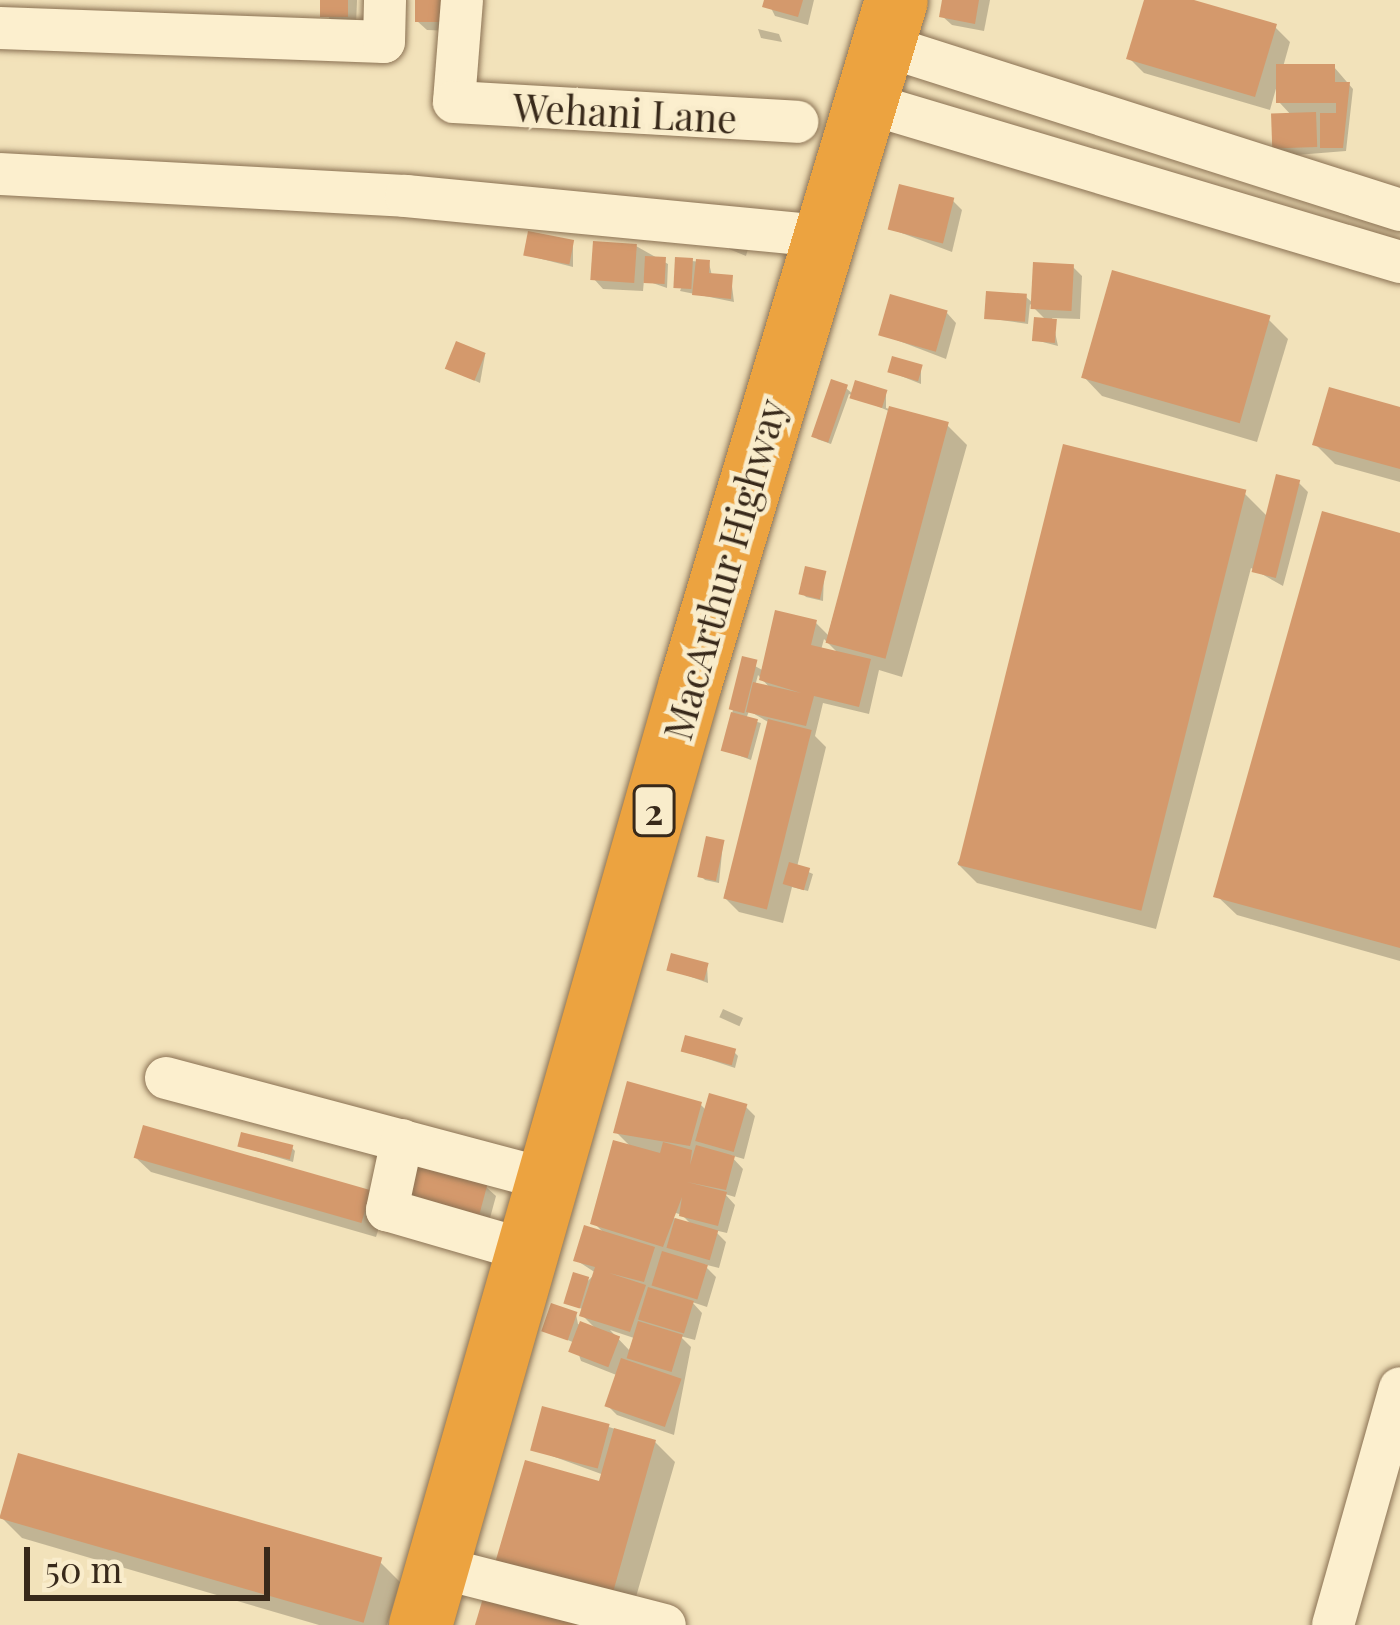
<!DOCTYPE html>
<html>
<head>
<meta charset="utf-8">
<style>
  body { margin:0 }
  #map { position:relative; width:1400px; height:1625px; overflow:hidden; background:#f2e2ba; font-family:"Playfair Display",serif }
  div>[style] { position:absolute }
  .shadow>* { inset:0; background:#0003; transform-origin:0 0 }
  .building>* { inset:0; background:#d4996c; transform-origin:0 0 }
  .roads { filter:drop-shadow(0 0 3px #8a7153) drop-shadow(0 0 3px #8a7153) }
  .minor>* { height:42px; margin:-21px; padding:0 21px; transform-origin:21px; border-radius:21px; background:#fcefce }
  .highway>* { height:63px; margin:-31.5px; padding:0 31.5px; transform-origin:31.5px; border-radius:31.5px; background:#eca340 }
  span { translate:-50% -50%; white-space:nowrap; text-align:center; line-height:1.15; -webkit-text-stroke:9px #f9eccb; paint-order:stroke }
  .shield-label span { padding:3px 9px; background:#f9eccb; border:3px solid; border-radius:9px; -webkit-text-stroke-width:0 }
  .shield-label { font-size:36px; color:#38291a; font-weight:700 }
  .street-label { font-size:39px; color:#38291a }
  .scale { position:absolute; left:24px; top:1547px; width:246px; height:54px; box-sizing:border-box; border:6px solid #38291a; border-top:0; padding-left:15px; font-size:36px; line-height:42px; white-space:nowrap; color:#38291a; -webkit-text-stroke:9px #f9eccb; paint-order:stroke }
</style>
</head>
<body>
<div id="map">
  <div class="shadow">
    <div style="clip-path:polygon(323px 0,357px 0,356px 26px,332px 26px)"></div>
    <div style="clip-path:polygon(418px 0,451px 31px,427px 30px,417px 21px)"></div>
    <div style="clip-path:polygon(767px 0,814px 0,808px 25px,775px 16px)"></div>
    <div style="clip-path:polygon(945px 0,990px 0,984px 31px,952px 25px,942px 16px)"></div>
    <div style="clip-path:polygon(1147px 0,1183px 0,1275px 27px,1290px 42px,1283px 67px,1334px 67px,1353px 89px,1346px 151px,1284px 156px,1275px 147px,1292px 116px,1279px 102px,1277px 85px,1270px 110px,1144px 73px,1129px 58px)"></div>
    <div style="clip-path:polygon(758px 29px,779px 34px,782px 42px,761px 38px)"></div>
    <div style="clip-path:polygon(953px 201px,962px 210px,952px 252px,891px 229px)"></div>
    <div style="clip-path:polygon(731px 238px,749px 245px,746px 256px,729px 249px)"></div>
    <div style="clip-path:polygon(573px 243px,573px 267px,526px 255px)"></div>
    <div style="clip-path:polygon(636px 246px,668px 264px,667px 288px,644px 280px,643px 291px,603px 289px,594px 279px)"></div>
    <div style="clip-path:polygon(692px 261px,709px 263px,712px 276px,731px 278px,734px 302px,680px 291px)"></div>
    <div style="clip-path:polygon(1073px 267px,1082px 276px,1080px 319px,1052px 318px,1058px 346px,1035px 340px,1047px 321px,1030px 304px,1028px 324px,987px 318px,1026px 297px,1034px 304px)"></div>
    <div style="clip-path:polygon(947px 313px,956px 323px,946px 359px,881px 334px)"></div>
    <div style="clip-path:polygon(1268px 319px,1288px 339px,1257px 442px,1102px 396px,1083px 376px)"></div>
    <div style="clip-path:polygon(485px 355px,480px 383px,450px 369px)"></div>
    <div style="clip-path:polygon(921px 368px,921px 384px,891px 372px)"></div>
    <div style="clip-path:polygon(evenodd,846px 388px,854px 395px,886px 393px,886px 408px,947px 425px,967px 445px,902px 677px,879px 670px,869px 714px,823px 703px,815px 736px,826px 747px,797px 867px,813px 874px,808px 891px,792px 887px,783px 923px,739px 912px,724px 897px,770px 723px,749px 711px,746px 719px,761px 723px,751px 760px,724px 750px,744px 660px,764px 671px,816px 623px,828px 635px,891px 412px,849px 394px,831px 444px,817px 439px,846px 388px,824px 639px,839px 654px,821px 650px,824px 639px,846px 388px,758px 675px,772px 690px,755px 686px,758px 675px)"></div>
    <div style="clip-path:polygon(1400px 410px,1400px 482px,1335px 464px,1315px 444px)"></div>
    <div style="clip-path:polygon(1298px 482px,1308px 492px,1283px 586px,1251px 568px,1156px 929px,977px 883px,957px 863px,1245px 494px,1268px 517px)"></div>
    <div style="clip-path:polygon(1400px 536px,1400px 961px,1237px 915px,1217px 896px)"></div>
    <div style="clip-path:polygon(824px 574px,823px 601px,806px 597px,802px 593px)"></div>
    <div style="clip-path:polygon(723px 843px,719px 883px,705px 880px,701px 876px)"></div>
    <div style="clip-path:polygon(707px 966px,708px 983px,669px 969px)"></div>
    <div style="left:723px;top:1009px;width:22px;height:9px;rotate:24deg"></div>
    <div style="clip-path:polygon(684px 1051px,734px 1052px,738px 1056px,735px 1068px)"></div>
    <div style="clip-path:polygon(evenodd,700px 1104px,707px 1111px,745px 1106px,755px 1116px,744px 1159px,730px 1155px,743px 1169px,735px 1197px,725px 1194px,735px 1205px,727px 1233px,714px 1230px,726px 1242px,719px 1268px,703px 1264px,716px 1277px,707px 1307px,692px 1302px,702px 1313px,695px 1340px,680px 1336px,691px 1347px,674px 1435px,617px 1415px,608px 1406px,619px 1376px,581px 1361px,575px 1343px,546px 1331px,576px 1314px,578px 1324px,599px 1332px,584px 1317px,589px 1312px,566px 1302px,596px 1273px,576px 1260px,603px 1232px,594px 1223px,632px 1148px,616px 1132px,700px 1104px,667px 1210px,682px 1215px,693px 1226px,678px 1222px,667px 1210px,700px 1104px,610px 1330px,634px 1338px,629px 1350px,610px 1330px)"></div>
    <div style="clip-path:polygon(240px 1146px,291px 1147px,295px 1151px,293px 1162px)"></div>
    <div style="clip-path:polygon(136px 1158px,385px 1208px,376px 1237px,151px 1172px)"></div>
    <div style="clip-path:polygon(486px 1187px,496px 1196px,487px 1229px,419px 1211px)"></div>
    <div style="clip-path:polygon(609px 1427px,655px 1442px,675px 1462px,629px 1621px,517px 1589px,604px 1475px,533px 1449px)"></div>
    <div style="clip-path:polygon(2px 1518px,380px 1562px,400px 1582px,387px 1625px,319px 1625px,22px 1538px)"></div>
  </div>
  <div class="building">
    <div style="left:320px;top:0;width:28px;height:17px"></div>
    <div style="left:415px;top:0;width:28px;height:22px"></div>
    <div style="clip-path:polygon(764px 0,803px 0,798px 17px,762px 7px)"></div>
    <div style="clip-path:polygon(942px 0,979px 0,975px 24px,939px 17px)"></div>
    <div style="clip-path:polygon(1144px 0,1194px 0,1277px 24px,1255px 97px,1126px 59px)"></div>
    <div style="clip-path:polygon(1276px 64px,1335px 64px,1335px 82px,1350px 82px,1343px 148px,1320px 148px,1320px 113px,1336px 113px,1336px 103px,1276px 103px)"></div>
    <div style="left:1316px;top:112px;width:35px;height:45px;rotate:88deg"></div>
    <div style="left:899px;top:184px;width:57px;height:47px;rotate:14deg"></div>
    <div style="left:528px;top:231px;width:47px;height:25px;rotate:11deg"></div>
    <div style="left:593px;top:241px;width:44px;height:39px;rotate:4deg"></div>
    <div style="left:645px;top:256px;width:21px;height:27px;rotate:3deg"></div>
    <div style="left:675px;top:257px;width:18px;height:31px;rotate:3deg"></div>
    <div style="clip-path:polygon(696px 259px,710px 260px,709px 273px,733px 275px,731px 299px,692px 295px)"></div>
    <div style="left:1033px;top:262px;width:41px;height:47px;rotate:3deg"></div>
    <div style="left:1112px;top:270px;width:165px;height:112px;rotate:16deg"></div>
    <div style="left:986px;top:291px;width:41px;height:28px;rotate:4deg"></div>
    <div style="left:890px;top:294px;width:60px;height:43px;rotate:16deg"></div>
    <div style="left:1034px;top:317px;width:23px;height:24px;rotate:5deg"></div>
    <div style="left:456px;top:341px;width:32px;height:30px;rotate:22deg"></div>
    <div style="left:892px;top:356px;width:32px;height:17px;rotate:16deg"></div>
    <div style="left:831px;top:379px;width:18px;height:61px;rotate:19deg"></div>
    <div style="left:855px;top:380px;width:34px;height:19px;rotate:17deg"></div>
    <div style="clip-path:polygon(1329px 387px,1400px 407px,1400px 469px,1312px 445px)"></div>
    <div style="left:889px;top:406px;width:62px;height:245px;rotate:15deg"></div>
    <div style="left:1063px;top:444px;width:189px;height:434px;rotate:14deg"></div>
    <div style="left:1276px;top:474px;width:25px;height:101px;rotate:14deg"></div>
    <div style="clip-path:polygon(1322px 511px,1400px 533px,1400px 948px,1213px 897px)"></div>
    <div style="left:805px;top:566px;width:22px;height:29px;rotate:13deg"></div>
    <div style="clip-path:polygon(775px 610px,817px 620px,811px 645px,871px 659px,859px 707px,814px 696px,806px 726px,746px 712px,753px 682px,801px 693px,759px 680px)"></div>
    <div style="left:742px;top:656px;width:16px;height:55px;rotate:14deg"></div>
    <div style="left:731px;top:712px;width:28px;height:40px;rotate:15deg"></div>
    <div style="left:768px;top:719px;width:45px;height:185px;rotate:14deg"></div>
    <div style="left:706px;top:836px;width:19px;height:42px;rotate:12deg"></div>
    <div style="left:789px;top:862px;width:22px;height:23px;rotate:16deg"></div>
    <div style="left:671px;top:953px;width:39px;height:18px;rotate:15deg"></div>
    <div style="left:685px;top:1035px;width:53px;height:17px;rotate:15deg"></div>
    <div style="clip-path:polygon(627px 1081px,702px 1102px,690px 1146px,613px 1133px)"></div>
    <div style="left:709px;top:1093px;width:40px;height:50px;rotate:16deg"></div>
    <div style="left:143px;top:1125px;width:237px;height:34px;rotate:16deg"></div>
    <div style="left:241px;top:1132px;width:54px;height:15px;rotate:14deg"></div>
    <div style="clip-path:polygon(613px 1140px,660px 1153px,663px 1142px,692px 1150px,690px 1165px,696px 1145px,735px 1156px,726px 1190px,687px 1182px,727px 1192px,718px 1226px,679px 1216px,682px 1197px,663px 1247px,590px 1224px)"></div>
    <div style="left:416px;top:1165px;width:74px;height:38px;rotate:15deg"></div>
    <div style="left:675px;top:1218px;width:45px;height:31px;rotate:16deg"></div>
    <div style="clip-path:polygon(584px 1225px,655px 1247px,644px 1282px,609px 1273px,646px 1285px,630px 1332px,579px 1316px,595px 1267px,573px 1261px)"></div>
    <div style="left:662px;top:1251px;width:48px;height:36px;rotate:17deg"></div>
    <div style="left:573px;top:1272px;width:17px;height:33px;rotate:17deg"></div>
    <div style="left:648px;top:1287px;width:48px;height:34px;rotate:17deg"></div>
    <div style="left:551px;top:1303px;width:28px;height:30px;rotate:19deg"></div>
    <div style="left:580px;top:1321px;width:43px;height:33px;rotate:21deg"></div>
    <div style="left:638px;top:1321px;width:47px;height:39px;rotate:17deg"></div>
    <div style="left:621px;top:1358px;width:64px;height:51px;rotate:19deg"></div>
    <div style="left:542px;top:1406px;width:70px;height:46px;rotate:15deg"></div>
    <div style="clip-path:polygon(614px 1428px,656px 1440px,610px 1603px,493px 1570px,525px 1460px,599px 1481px)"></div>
    <div style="left:18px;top:1453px;width:379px;height:68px;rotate:16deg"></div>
    <div style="clip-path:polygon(483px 1598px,577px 1624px,577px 1625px,475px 1625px)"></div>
  </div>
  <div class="roads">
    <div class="minor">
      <div style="left:462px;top:0;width:102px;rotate:94.5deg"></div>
      <div style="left:454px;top:102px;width:344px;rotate:3.3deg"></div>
      <div style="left:0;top:28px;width:384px;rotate:2.1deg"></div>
      <div style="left:384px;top:42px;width:42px;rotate:-88.6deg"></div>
      <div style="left:883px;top:45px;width:543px;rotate:17.7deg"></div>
      <div style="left:867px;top:103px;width:556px;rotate:16.61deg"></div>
      <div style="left:0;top:174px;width:407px;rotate:3.1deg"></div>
      <div style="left:406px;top:196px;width:419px;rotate:5.5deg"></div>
      <div style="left:166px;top:1078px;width:397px;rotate:14.9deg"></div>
      <div style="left:402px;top:1140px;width:72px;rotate:102.1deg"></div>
      <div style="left:387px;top:1210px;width:147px;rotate:16.2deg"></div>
      <div style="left:437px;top:1567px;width:235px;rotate:14.3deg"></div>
      <div style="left:1333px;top:1625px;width:246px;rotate:-74.2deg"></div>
    </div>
    <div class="highway">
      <div style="left:420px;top:1625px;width:980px;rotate:-74.01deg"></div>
      <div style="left:690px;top:683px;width:713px;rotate:-73.22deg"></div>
    </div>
  </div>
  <div class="shield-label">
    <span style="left:654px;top:811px">2</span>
  </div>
  <div class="street-label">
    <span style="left:625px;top:112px;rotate:3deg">Wehani Lane</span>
    <span style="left:724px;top:569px;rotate:-74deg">MacArthur Highway</span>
  </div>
  <div class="scale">50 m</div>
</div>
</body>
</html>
